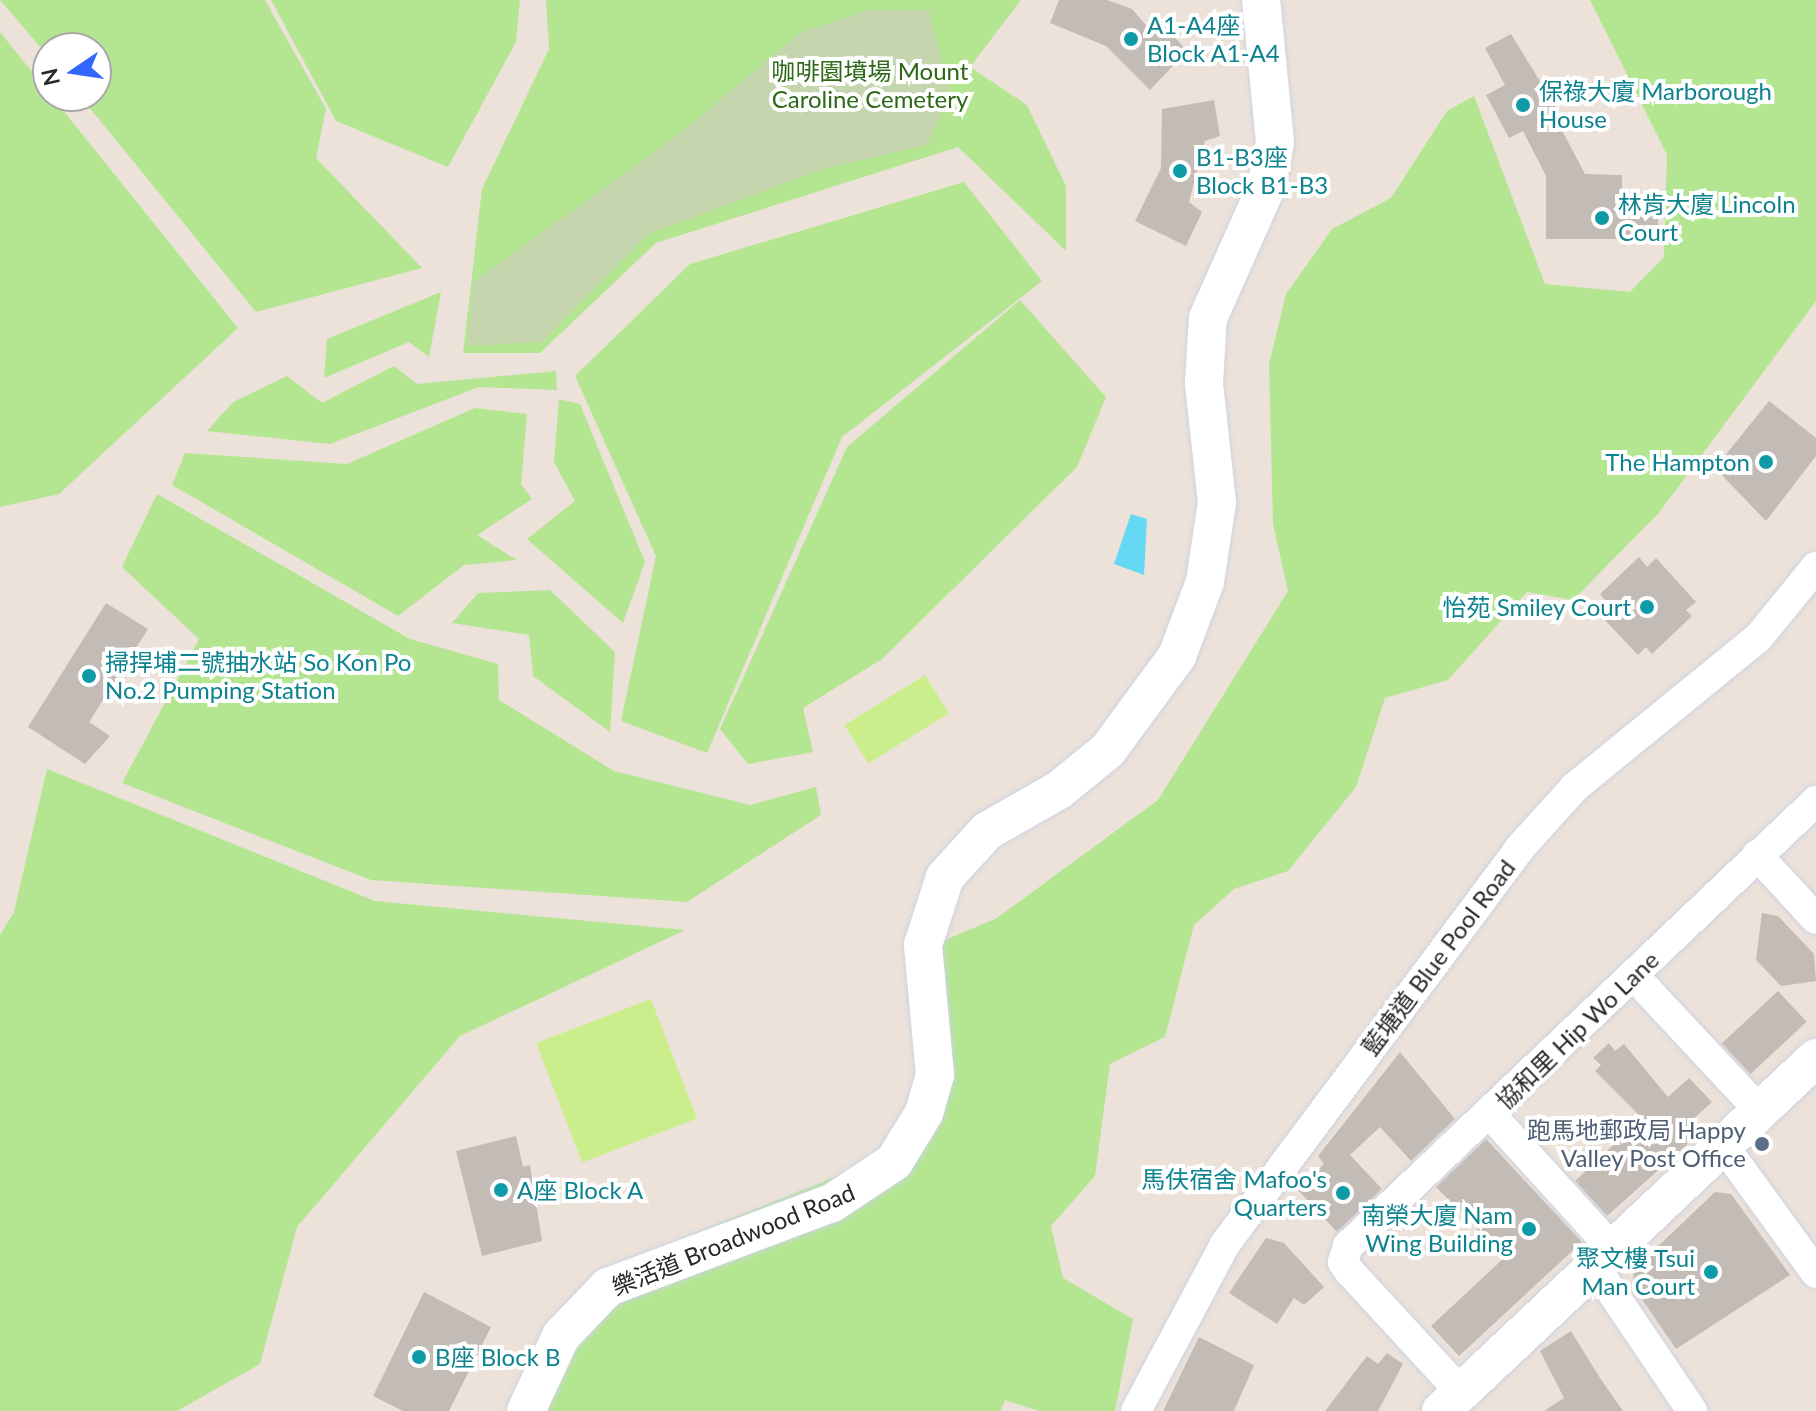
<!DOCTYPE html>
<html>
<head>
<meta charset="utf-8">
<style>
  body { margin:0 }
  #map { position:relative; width:1816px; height:1411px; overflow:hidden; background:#ece2d9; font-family:Lato,"Noto Sans TC",sans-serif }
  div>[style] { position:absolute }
  .green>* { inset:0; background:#b4e692 }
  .cemetery>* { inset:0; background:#c5d6af }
  .pitch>* { inset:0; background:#cbee8d; transform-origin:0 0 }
  .water>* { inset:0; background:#65d8f4 }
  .building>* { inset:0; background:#c3bcb6; transform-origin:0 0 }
  .roads { filter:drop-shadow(0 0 2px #ced3e2) drop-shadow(0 0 2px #ced3e2) }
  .minor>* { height:30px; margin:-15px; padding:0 15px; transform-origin:15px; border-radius:15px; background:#fff }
  .tertiary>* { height:38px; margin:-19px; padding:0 19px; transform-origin:19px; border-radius:19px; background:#fff }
  .dots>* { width:22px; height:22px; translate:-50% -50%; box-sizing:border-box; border:4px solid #fff; border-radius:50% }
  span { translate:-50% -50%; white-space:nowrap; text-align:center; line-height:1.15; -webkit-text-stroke:8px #fff; paint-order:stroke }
  .culture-label { font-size:24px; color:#0d838f }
  .left { translate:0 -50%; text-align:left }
  .right { translate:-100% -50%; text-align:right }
  .park-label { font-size:24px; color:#2c6816 }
  .street-label { font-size:24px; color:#282828 }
  .service-label { font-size:24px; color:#4e5e75 }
  .north { position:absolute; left:32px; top:32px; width:80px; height:80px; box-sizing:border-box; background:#fff; border:2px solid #a9a9a9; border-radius:50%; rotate:257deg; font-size:22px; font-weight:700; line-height:32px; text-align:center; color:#282828 }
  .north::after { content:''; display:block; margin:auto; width:28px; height:36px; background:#3266ff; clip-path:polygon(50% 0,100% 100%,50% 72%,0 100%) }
</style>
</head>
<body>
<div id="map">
  <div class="green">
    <div style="clip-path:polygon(0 0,265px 0,326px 109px,316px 158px,422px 268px,256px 312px,80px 96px,96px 96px,96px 48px,48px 48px,48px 56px)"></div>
    <div style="clip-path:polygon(271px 0,520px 0,516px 42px,448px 167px,336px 121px)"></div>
    <div style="clip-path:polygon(546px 0,1021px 0,970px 67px,1027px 105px,1066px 186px,1066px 251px,958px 147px,656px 243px,540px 353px,463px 353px,482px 189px,549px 49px)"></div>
    <div style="clip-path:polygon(1590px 0,1816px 0,1816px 301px,1658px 514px,1573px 600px,1527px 592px,1448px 680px,1385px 698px,1356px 787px,1288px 871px,1234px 889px,1194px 925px,1165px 1037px,1110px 1064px,1095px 1176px,1051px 1226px,1063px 1278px,1133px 1319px,1115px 1411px,1039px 1411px,1005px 1400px,1001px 1411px,530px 1411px,638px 1256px,892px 1154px,933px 1038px,917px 952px,997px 918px,1158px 800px,1288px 591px,1273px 524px,1269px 364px,1286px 294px,1332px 229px,1391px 198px,1447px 111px,1474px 96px,1545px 284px,1630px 292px,1664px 257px,1667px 155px)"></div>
    <div style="clip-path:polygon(0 32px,238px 328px,59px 494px,0 507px)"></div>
    <div style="clip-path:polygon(964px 182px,1042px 281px,842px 437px,707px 753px,621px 721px,656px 556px,575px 376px,690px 264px)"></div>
    <div style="clip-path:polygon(441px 292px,429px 357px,409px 342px,324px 378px,327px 339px)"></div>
    <div style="clip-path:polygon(1020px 300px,1106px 397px,1077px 467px,882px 659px,803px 708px,813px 752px,748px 764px,720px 729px,847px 447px)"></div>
    <div style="clip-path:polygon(394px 366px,417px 384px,556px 371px,557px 390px,479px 387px,330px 444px,207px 431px,233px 402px,287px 376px,322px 403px)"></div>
    <div style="clip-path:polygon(559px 399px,580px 404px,645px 562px,623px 623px,527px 539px,575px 501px,554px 462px)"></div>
    <div style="clip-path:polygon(475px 408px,527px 414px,521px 484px,532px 499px,477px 535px,517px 560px,464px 565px,398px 616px,172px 485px,185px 453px,347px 464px)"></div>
    <div style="clip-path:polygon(157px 494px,410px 639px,498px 664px,499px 700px,614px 771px,750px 805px,816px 787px,821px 815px,687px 902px,371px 880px,122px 783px,199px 639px,122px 567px)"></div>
    <div style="clip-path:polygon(550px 590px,615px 652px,610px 732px,533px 676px,529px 635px,452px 623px,478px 593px)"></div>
    <div style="clip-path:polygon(47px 769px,375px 901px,685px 930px,460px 1036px,297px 1227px,260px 1364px,177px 1411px,0 1411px,0 935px,14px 912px)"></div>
  </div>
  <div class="cemetery">
    <div style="clip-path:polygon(869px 10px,929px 10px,950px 95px,927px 145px,823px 169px,648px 234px,542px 342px,467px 346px,473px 282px,678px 135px,801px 32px)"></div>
  </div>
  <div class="pitch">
    <div style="left:925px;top:675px;width:45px;height:95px;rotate:58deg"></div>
    <div style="left:651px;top:999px;width:128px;height:123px;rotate:69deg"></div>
  </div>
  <div class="water">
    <div style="clip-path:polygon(1131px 514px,1147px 519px,1144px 575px,1114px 564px)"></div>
  </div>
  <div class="building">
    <div style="clip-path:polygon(1059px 0,1107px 0,1132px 9px,1146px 25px,1156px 16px,1187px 51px,1150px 90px,1106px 46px,1050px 23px)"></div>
    <div style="clip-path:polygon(1511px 34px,1560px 114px,1555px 117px,1585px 174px,1622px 175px,1622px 198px,1658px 198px,1658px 239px,1546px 239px,1546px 176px,1523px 131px,1509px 138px,1486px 95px,1505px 85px,1485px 48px)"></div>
    <div style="clip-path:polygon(1214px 100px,1220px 136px,1205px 141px,1189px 202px,1202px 212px,1186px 246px,1135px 221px,1161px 168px,1162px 109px)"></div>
    <div style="clip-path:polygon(1769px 401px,1816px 438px,1816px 456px,1766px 521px,1715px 468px)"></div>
    <div style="clip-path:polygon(1639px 557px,1647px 567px,1656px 558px,1696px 602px,1686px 610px,1692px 616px,1652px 654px,1646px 647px,1638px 655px,1598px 613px,1608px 604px,1600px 594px)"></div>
    <div style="clip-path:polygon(106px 603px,148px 629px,89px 722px,110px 736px,85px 764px,28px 727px)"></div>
    <div style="clip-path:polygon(1762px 913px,1778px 916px,1814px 954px,1816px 981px,1781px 986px,1756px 960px)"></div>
    <div style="left:1778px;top:991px;width:42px;height:77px;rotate:47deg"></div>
    <div style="clip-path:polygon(1609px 1043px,1615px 1051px,1624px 1044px,1668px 1097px,1689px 1078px,1712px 1102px,1691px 1121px,1701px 1132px,1607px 1216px,1575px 1181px,1642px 1118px,1595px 1071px,1601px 1065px,1593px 1058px)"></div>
    <div style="clip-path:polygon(1400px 1052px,1455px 1119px,1411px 1161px,1380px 1127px,1350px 1155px,1382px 1189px,1337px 1232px,1297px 1189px,1324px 1164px,1318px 1156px)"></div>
    <div style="clip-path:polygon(516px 1136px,523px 1167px,530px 1165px,542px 1241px,482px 1256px,456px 1151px)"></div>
    <div style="clip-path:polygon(1486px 1139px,1582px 1242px,1459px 1356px,1431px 1326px,1505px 1257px,1436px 1187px)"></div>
    <div style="clip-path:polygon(1715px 1192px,1731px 1194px,1790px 1275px,1676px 1349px,1633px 1286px,1634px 1269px)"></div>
    <div style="clip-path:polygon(1266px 1238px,1284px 1243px,1324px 1287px,1304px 1305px,1294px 1298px,1277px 1324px,1229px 1293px)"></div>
    <div style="clip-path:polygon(424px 1292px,491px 1327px,449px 1411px,403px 1411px,373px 1396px)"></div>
    <div style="clip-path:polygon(1571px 1331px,1600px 1378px,1623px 1411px,1544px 1411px,1564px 1398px,1540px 1351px)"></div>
    <div style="clip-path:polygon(1199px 1337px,1254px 1365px,1234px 1411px,1163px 1411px)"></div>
    <div style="clip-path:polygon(1387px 1353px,1403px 1364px,1378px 1411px,1325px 1411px,1367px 1356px,1378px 1364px)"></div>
  </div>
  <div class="roads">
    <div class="minor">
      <div style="left:1757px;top:855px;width:87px;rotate:47.3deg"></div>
      <div style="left:1634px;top:976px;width:183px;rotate:47deg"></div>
      <div style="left:1490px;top:1114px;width:180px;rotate:47.7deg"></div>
      <div style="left:1723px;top:1145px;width:158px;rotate:54deg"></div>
      <div style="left:1593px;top:1264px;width:177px;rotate:56deg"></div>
      <div style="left:1458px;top:1389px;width:161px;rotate:-132.7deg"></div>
      <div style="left:1349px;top:1271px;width:11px;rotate:-124deg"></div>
      <div style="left:1343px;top:1262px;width:17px;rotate:-73deg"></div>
      <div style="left:1348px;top:1246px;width:646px;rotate:-43.56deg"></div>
      <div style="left:1136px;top:1411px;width:189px;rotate:-61.9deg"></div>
      <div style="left:1225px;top:1244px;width:492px;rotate:-53.3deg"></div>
      <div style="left:1519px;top:849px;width:84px;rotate:-47.9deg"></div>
      <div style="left:1575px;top:787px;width:236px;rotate:-39.2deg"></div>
      <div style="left:1758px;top:638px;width:92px;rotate:-50.8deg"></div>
    </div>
    <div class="tertiary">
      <div style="left:526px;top:1411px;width:83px;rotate:-65deg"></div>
      <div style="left:561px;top:1336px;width:68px;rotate:-46.2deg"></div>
      <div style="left:608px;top:1287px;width:239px;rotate:-20.6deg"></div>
      <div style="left:832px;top:1203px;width:74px;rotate:-33.5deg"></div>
      <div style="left:894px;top:1162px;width:57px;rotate:-58.5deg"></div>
      <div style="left:924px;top:1113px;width:40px;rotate:-74deg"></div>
      <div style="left:935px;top:1075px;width:131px;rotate:-95.3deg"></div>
      <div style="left:923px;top:945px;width:71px;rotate:-72.1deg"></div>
      <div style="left:945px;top:877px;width:62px;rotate:-47.6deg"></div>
      <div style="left:987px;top:831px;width:83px;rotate:-29.7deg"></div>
      <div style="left:1059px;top:790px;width:63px;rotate:-39.2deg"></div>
      <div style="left:1108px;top:750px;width:117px;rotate:-53.7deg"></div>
      <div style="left:1177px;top:656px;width:79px;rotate:-69.3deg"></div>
      <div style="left:1205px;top:582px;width:80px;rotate:-81.4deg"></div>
      <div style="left:1217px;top:503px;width:121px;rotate:-96.2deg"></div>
      <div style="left:1204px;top:383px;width:65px;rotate:-86.5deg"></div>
      <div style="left:1208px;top:318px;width:142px;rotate:-66deg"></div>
      <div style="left:1266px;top:188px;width:47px;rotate:-78.9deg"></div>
      <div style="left:1275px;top:142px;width:143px;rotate:-95.6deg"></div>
      <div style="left:1441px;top:1411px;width:515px;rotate:-43.27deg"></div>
    </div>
  </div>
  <div class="dots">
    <div style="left:1131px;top:39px;background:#0f9aa8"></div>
    <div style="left:1523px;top:105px;background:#0f9aa8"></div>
    <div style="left:1180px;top:171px;background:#0f9aa8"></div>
    <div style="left:1602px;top:218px;background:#0f9aa8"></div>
    <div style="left:1766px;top:462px;background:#0f9aa8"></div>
    <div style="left:1647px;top:607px;background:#0f9aa8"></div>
    <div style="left:89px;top:676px;background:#0f9aa8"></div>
    <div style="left:1762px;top:1144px;background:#5c6f8a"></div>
    <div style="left:501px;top:1190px;background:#0f9aa8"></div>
    <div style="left:1343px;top:1193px;background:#0f9aa8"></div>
    <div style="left:1529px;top:1229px;background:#0f9aa8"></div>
    <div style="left:1711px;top:1272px;background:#0f9aa8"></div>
    <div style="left:419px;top:1357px;background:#0f9aa8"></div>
  </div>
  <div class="culture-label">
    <span class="left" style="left:1147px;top:39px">A1-A4座<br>Block A1-A4</span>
    <span class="left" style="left:1539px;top:105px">保祿大廈 Marborough<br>House</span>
    <span class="left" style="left:1196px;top:171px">B1-B3座<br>Block B1-B3</span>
    <span class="left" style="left:1618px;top:218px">林肯大廈 Lincoln<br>Court</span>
    <span class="right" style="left:1750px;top:462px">The Hampton</span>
    <span class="right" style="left:1631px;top:607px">怡苑 Smiley Court</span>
    <span class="left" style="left:105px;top:676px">掃捍埔二號抽水站 So Kon Po<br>No.2 Pumping Station</span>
    <span class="right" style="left:1327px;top:1193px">馬伕宿舍 Mafoo's<br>Quarters</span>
    <span class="left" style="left:517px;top:1190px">A座 Block A</span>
    <span class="right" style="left:1513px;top:1229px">南榮大廈 Nam<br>Wing Building</span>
    <span class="right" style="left:1695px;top:1272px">聚文樓 Tsui<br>Man Court</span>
    <span class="left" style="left:435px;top:1357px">B座 Block B</span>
  </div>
  <div class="park-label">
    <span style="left:870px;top:85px">咖啡園墳場 Mount<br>Caroline Cemetery</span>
  </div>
  <div class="street-label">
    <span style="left:1438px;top:957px;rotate:-53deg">藍塘道 Blue Pool Road</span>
    <span style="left:1577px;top:1030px;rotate:-44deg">協和里 Hip Wo Lane</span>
    <span style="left:733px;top:1239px;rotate:-22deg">樂活道 Broadwood Road</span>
  </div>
  <div class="service-label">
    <span class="right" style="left:1746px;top:1144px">跑馬地郵政局 Happy<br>Valley Post Office</span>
  </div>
  <div class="north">N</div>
</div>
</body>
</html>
